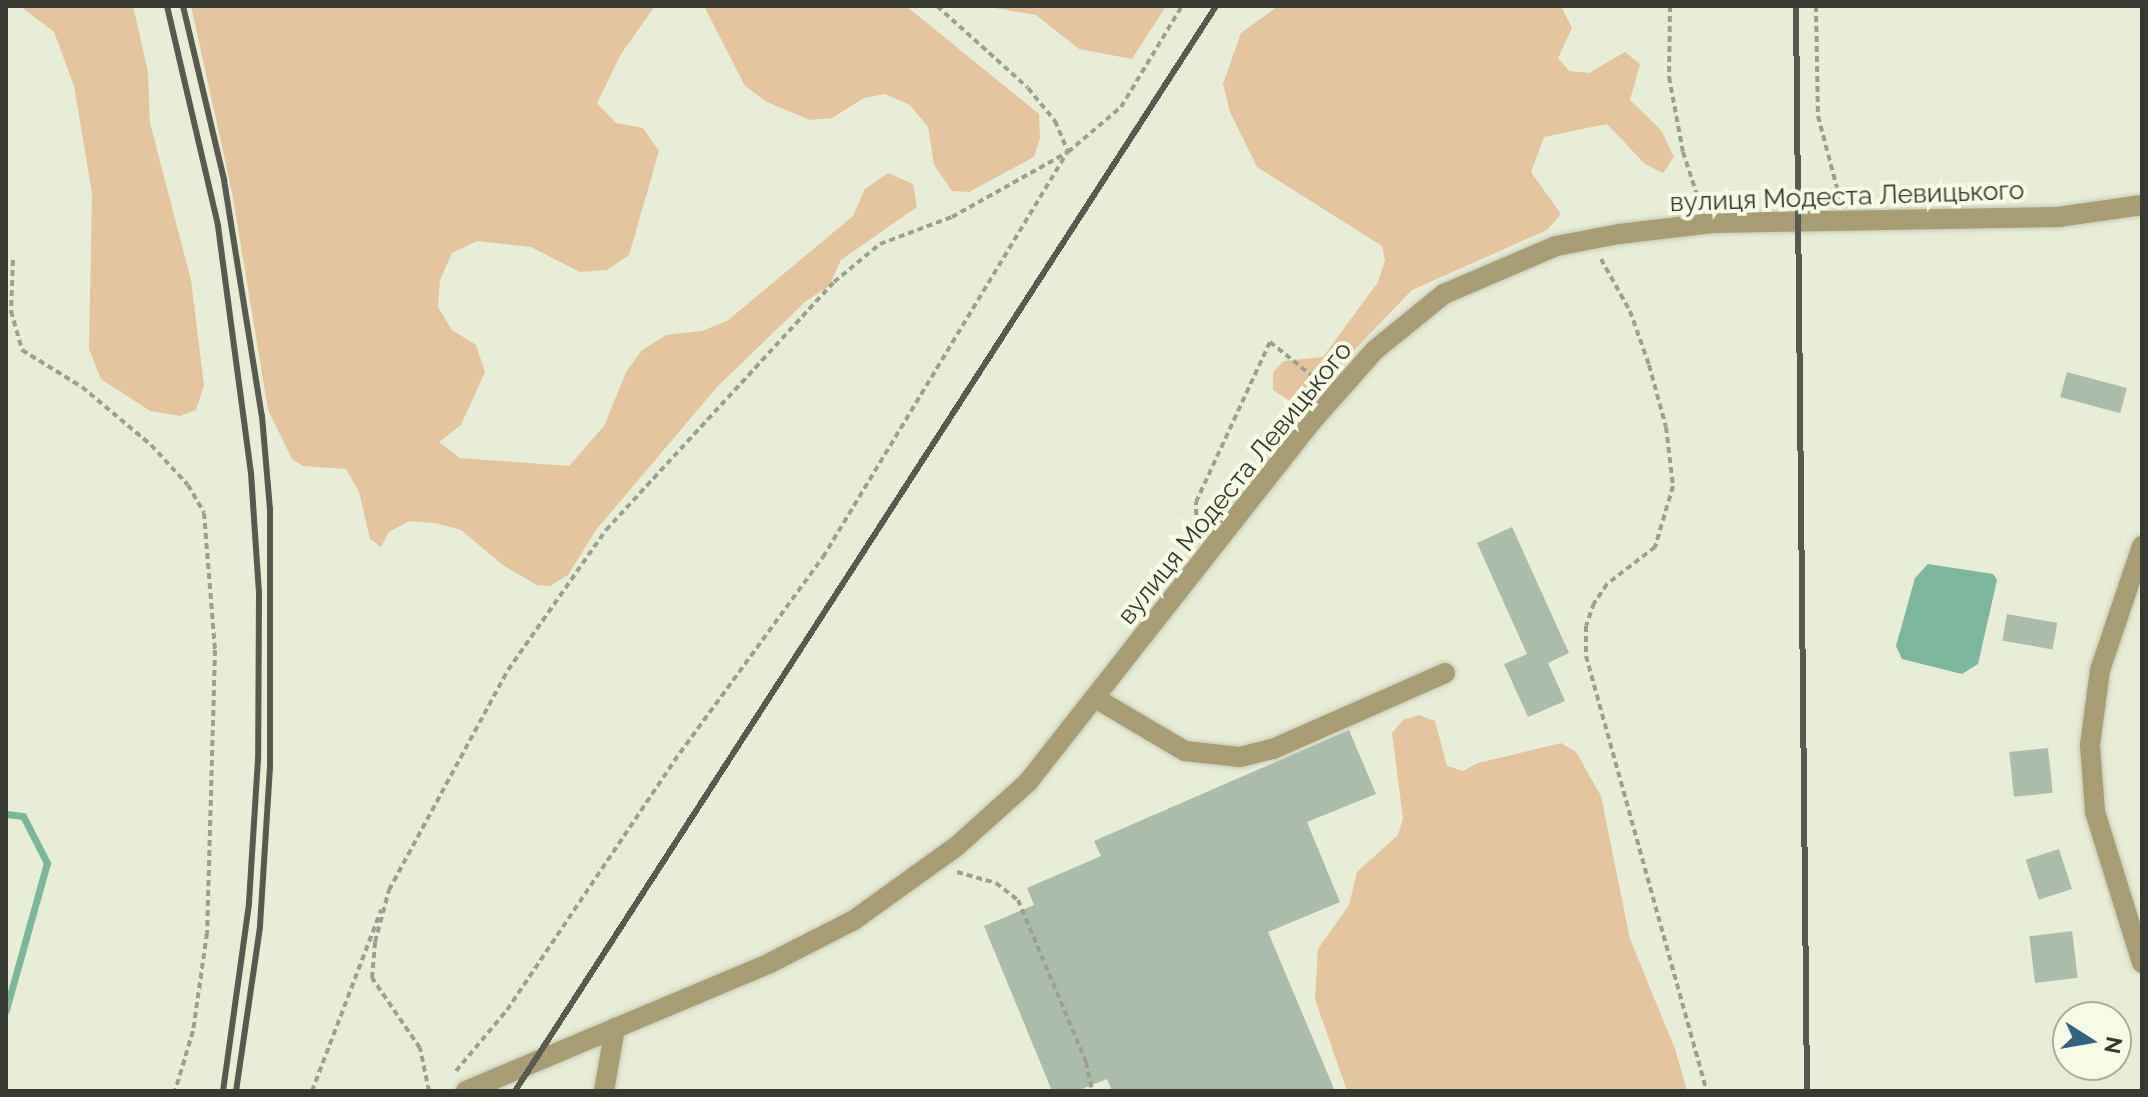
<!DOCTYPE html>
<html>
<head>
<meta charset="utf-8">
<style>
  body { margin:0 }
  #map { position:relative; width:2148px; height:1097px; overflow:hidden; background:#e7edd6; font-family:Raleway,sans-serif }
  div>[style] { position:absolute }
  .green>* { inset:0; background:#e4c49e }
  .water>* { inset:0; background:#7cb69d }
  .stream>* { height:7px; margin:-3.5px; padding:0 3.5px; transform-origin:3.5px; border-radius:3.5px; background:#7cb69d }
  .building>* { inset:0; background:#acbcaa; transform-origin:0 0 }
  .path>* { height:4px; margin-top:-2px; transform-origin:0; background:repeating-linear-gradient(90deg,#9b9f8e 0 6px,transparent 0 10px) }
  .roads { filter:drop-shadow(0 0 2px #c4c9b5) drop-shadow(0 0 2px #c4c9b5) }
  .minor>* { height:20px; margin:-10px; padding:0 10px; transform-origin:10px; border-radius:10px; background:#a79c73 }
  .rail>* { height:6px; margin:-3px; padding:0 3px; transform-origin:3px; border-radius:3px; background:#585a50 }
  span { translate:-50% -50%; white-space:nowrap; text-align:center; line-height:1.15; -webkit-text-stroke:8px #f5fbe4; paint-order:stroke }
  .street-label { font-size:26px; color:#373931 }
  .frame { position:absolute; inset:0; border:8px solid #373931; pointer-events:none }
  .north { position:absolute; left:2052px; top:1001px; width:80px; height:80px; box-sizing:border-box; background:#f5fbe4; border:2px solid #a9ad9c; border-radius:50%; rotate:101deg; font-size:22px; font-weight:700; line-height:32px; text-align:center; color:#373931 }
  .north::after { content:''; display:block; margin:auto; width:28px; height:36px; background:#316381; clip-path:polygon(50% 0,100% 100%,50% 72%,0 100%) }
</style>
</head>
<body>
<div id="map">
  <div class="green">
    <div style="clip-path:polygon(20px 6px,133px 6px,148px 72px,150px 123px,191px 280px,204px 385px,196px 410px,180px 416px,150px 411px,101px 379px,89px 349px,92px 193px,74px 86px,54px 32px)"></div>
    <div style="clip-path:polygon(191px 6px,655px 6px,621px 54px,597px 103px,616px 123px,643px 128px,659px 151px,629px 255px,607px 270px,580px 272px,531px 247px,477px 241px,452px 253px,440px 280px,438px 307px,452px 330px,476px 345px,485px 372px,461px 425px,439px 442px,460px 458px,569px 466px,604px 426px,626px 372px,642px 350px,666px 335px,702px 331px,727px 321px,853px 216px,865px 189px,888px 173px,913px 184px,917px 207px,841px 260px,829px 286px,806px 301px,717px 387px,596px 530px,568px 575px,550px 586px,537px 585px,504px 566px,461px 530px,435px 523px,409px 521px,389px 532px,381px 547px,370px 539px,359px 492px,346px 469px,303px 466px,292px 459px,268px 410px,232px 192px)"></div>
    <div style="clip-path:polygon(704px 6px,906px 6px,1039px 114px,1040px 138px,1034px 157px,969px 192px,952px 191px,934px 165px,928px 127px,910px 105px,885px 94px,864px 98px,832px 118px,810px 120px,767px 102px,745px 86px)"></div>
    <div style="clip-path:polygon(983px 6px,1166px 6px,1132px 59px,1079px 49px,1036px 15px)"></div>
    <div style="clip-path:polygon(1278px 6px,1561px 6px,1572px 28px,1558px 58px,1569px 71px,1589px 73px,1625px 52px,1640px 64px,1630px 100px,1661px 130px,1674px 157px,1663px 173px,1645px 164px,1607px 124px,1544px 137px,1531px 172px,1561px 214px,1547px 230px,1412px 290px,1311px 395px,1303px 402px,1288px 400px,1273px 390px,1273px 372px,1284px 361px,1323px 357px,1378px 282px,1385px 260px,1382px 246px,1257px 167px,1230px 112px,1223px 84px,1241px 33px)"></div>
    <div style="clip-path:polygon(1419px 715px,1435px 721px,1447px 766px,1463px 771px,1478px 763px,1561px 743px,1576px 752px,1601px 796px,1630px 939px,1675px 1049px,1687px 1091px,1347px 1091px,1315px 999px,1318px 949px,1349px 905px,1357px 872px,1398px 835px,1403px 818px,1392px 733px,1403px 720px)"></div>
  </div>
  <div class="water">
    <div style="clip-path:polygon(1928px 564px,1993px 574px,1997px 580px,1978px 664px,1962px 674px,1902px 659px,1896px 646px,1915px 578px)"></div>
  </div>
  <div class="stream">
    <div style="left:6px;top:814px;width:17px;rotate:7deg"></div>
    <div style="left:23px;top:816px;width:53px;rotate:62.9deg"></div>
    <div style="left:47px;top:863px;width:153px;rotate:105.6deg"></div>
  </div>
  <div class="building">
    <div style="left:2067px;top:372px;width:62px;height:26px;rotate:15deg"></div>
    <div style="clip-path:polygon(1512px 527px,1569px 653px,1548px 663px,1565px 701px,1528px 717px,1504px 664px,1527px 654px,1477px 543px)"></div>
    <div style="left:2007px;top:614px;width:51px;height:27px;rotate:10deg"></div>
    <div style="clip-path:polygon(1349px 730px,1376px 794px,1307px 822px,1340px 902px,1268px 932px,1335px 1091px,1112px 1091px,1107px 1079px,1077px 1091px,1052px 1091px,984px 926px,1034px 905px,1027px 888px,1101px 856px,1094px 841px)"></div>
    <div style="left:2048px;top:748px;width:45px;height:39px;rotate:84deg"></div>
    <div style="left:2059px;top:849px;width:42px;height:35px;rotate:72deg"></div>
    <div style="left:2072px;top:931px;width:47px;height:43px;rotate:83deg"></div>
  </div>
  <div class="path">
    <div style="left:937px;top:6px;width:122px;rotate:42deg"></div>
    <div style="left:1028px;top:88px;width:43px;rotate:50.7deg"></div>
    <div style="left:1055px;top:121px;width:34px;rotate:67deg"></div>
    <div style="left:1670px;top:6px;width:71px;rotate:90.8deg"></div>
    <div style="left:1669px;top:77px;width:76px;rotate:79.4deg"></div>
    <div style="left:1683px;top:152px;width:55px;rotate:71.9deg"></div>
    <div style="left:1816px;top:6px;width:110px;rotate:89deg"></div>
    <div style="left:1818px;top:116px;width:90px;rotate:75.2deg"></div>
    <div style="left:1601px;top:259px;width:60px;rotate:60.9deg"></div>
    <div style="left:1630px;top:311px;width:57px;rotate:70.6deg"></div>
    <div style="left:1649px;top:365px;width:64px;rotate:74.7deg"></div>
    <div style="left:1666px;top:427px;width:59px;rotate:83.2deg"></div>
    <div style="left:1673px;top:486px;width:64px;rotate:106.4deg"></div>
    <div style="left:1655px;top:547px;width:61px;rotate:142.4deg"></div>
    <div style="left:1607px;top:584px;width:23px;rotate:124deg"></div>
    <div style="left:1594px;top:603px;width:24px;rotate:109deg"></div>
    <div style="left:1586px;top:626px;width:30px;rotate:90deg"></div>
    <div style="left:1586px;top:656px;width:452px;rotate:74.5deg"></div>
    <div style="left:13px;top:260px;width:51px;rotate:92.2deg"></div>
    <div style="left:11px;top:311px;width:41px;rotate:74.2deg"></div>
    <div style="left:22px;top:350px;width:70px;rotate:31.7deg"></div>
    <div style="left:82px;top:387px;width:90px;rotate:40deg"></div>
    <div style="left:151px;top:445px;width:54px;rotate:47.2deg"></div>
    <div style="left:188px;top:485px;width:32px;rotate:60deg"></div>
    <div style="left:204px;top:513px;width:137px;rotate:85.4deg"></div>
    <div style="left:215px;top:650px;width:283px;rotate:91.6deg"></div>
    <div style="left:207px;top:933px;width:99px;rotate:98.1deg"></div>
    <div style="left:193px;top:1031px;width:63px;rotate:106.7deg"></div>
    <div style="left:1197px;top:535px;width:33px;rotate:-92deg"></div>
    <div style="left:1196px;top:502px;width:176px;rotate:-65.2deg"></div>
    <div style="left:1270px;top:342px;width:65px;rotate:38.8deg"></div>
    <div style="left:957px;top:872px;width:41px;rotate:15.8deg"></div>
    <div style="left:996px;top:883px;width:28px;rotate:38deg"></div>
    <div style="left:1018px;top:900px;width:176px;rotate:67.2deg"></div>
    <div style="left:1086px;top:1062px;width:30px;rotate:78deg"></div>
    <div style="left:456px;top:1071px;width:80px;rotate:-50.1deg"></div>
    <div style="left:507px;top:1010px;width:310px;rotate:-56.1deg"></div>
    <div style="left:680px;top:753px;width:243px;rotate:-53.9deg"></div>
    <div style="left:823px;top:557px;width:471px;rotate:-58.9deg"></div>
    <div style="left:312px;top:1091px;width:194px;rotate:-69.1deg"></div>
    <div style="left:429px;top:1091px;width:44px;rotate:-101.8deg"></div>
    <div style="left:420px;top:1048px;width:85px;rotate:-124.4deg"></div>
    <div style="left:372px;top:978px;width:36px;rotate:-85deg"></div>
    <div style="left:375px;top:942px;width:54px;rotate:-74.9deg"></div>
    <div style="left:389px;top:890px;width:250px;rotate:-61.6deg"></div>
    <div style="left:508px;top:670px;width:171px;rotate:-55deg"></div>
    <div style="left:606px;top:530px;width:337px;rotate:-47.4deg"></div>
    <div style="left:834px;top:282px;width:60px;rotate:-39.6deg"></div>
    <div style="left:880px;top:244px;width:77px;rotate:-20.6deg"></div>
    <div style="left:952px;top:217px;width:133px;rotate:-29.3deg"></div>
    <div style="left:1068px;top:152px;width:70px;rotate:-40.3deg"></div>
    <div style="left:1121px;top:107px;width:118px;rotate:-58.9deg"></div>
  </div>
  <div class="roads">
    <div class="minor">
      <div style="left:2142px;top:546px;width:131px;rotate:108.7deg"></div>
      <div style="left:2100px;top:670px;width:76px;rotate:97.6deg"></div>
      <div style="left:2090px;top:745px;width:67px;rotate:85.7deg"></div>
      <div style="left:2095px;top:812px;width:158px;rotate:72.7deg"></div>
      <div style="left:1095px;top:698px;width:104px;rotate:30.5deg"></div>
      <div style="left:1185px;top:751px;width:55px;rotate:6.2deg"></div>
      <div style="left:1240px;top:757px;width:34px;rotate:-14deg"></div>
      <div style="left:1273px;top:749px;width:188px;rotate:-23.8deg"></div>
      <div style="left:466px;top:1091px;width:330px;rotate:-22.8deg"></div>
      <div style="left:770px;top:963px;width:94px;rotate:-27.1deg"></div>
      <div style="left:854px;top:920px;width:127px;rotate:-35.7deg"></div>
      <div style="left:957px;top:846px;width:96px;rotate:-42deg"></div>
      <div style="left:1028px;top:782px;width:459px;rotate:-51.8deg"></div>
      <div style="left:1312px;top:421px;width:95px;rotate:-48.4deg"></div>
      <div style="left:1375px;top:350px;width:89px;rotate:-39.1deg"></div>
      <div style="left:1444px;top:294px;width:122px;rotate:-23.2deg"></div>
      <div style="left:1556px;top:246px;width:64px;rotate:-10.8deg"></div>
      <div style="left:1619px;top:234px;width:94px;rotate:-6.7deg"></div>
      <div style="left:1712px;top:223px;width:346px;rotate:-1deg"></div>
      <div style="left:2058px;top:217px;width:85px;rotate:-8.1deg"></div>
      <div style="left:604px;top:1091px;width:64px;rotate:-80.1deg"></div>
    </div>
  </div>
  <div class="rail">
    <div style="left:167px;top:6px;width:226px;rotate:76.9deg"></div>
    <div style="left:218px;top:226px;width:249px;rotate:82.4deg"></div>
    <div style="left:251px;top:473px;width:119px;rotate:86.2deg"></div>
    <div style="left:259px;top:592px;width:167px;rotate:90.3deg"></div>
    <div style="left:258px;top:759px;width:145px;rotate:93.6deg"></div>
    <div style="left:249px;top:904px;width:189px;rotate:97.9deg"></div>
    <div style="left:183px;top:6px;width:179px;rotate:76.7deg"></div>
    <div style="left:224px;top:180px;width:239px;rotate:80.9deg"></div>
    <div style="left:262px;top:416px;width:93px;rotate:85.1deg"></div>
    <div style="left:270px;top:509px;width:258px;rotate:90deg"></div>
    <div style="left:270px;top:767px;width:160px;rotate:93.6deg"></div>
    <div style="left:260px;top:927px;width:166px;rotate:98.3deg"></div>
    <div style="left:1796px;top:6px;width:1085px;rotate:89.42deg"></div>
    <div style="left:515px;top:1091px;width:1292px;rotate:-57.13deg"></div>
  </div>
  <div class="street-label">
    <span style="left:1847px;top:197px;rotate:-2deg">вулиця Модеста Левицького</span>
    <span style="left:1235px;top:483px;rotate:-51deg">вулиця Модеста Левицького</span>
  </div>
  <div class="frame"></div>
  <div class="north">N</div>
</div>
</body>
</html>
